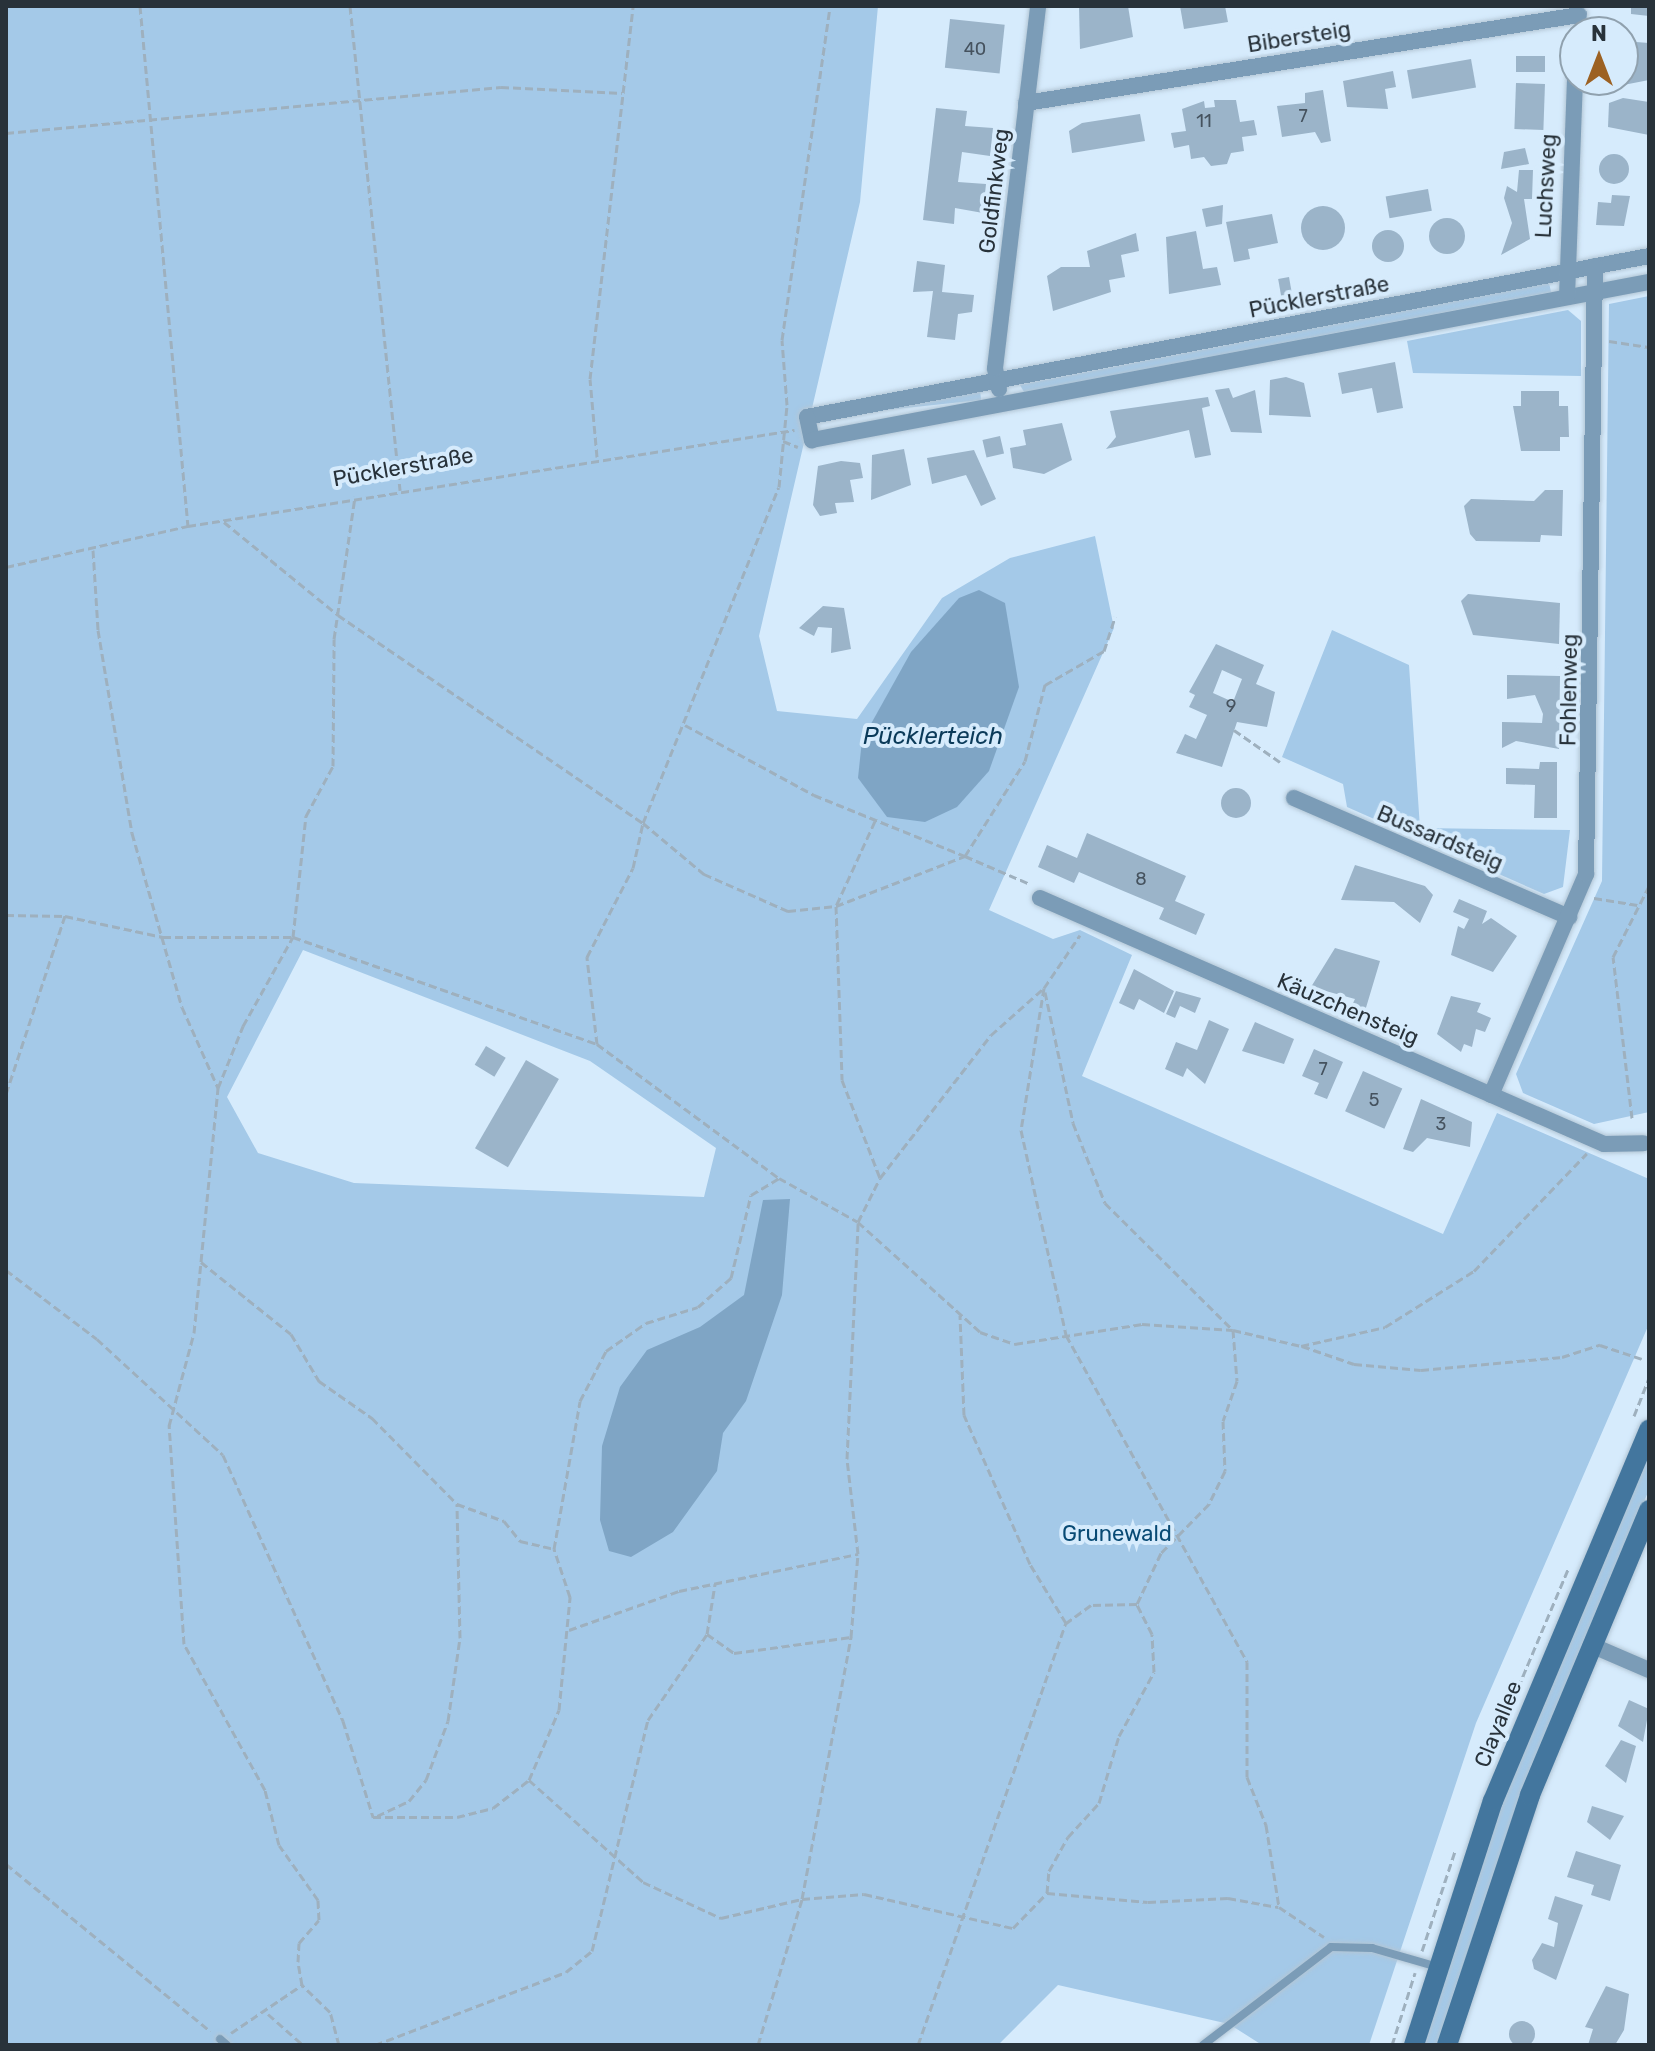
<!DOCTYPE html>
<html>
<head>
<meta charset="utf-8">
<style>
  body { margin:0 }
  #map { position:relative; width:1655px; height:2051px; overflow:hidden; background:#d6ebfc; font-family:Rubik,sans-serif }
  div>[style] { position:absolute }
  .green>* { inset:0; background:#a4c9e8; transform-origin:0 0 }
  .water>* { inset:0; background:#7fa5c5 }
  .building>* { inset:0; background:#9bb4c9; transform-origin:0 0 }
  .round { border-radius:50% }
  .path>* { height:3px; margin-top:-1.5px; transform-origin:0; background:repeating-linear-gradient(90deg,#9eb0be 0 8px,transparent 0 12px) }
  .roads { filter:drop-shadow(0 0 2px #b3c6d5) drop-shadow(0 0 2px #b3c6d5) }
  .lane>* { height:8px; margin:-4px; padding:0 4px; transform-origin:4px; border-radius:4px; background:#7b9cb7 }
  .street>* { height:16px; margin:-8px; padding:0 8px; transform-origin:8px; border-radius:8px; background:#7b9cb7 }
  .secondary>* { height:20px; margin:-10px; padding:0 10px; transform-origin:10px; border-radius:10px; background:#43769e }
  span { translate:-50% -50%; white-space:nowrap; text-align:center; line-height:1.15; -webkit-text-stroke:8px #d6ebfc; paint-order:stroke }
  .number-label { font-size:18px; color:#45525e }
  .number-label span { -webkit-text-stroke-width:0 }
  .street-label { font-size:22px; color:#28323a }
  .park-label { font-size:22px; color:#084a74 }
  .water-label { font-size:24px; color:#0a3a59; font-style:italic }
  .frame { position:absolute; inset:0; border:8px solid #28323a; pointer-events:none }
  .north { position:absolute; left:1559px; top:16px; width:80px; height:80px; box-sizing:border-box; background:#d6ebfc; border:2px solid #90a1ae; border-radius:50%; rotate:0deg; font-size:22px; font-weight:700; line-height:32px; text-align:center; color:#28323a }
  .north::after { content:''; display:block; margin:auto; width:28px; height:36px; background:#9c6122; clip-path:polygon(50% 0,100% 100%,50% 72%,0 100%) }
</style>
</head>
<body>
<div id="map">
  <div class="green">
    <div style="clip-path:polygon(evenodd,6px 6px,878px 6px,860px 202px,759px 636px,777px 711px,857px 719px,942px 598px,1010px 558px,1095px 536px,1114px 628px,989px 910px,1053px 939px,1080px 930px,1132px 955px,1082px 1076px,1443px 1234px,1497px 1113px,1649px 1179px,1649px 1324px,1476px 1723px,1369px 2045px,1262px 2045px,1229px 2024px,1058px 1985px,998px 2045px,6px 2045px,6px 6px,303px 950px,590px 1061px,716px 1148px,704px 1197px,354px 1183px,258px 1153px,227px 1097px,303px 950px)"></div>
    <div style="clip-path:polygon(1549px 283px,1551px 292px,1024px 392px,1020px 385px)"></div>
    <div style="clip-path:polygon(1649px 296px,1649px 1112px,1594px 1124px,1523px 1093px,1516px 1074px,1602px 881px,1609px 304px)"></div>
    <div style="clip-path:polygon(1568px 310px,1581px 321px,1581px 376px,1413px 373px,1407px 341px)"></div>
    <div style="left:980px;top:390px;width:10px;height:165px;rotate:84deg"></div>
    <div style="clip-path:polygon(1332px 630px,1409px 665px,1420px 828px,1570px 830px,1563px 887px,1544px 894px,1347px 807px,1343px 784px,1282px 757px)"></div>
    <div style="clip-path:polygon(1649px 1452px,1649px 1490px,1592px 1621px,1438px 2045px,1422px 2045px,1497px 1815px)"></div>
  </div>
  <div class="water">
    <div style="clip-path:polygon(979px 590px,1005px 603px,1019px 687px,989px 771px,957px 807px,925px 822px,887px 817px,858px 778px,862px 740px,911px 652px,959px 598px)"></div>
    <div style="clip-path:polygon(790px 1199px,782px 1295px,746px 1401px,723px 1433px,717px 1471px,673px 1532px,631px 1557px,609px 1551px,600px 1520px,602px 1446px,620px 1387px,647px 1350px,700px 1327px,744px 1295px,763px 1200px)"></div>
  </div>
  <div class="building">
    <div style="clip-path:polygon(1079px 6px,1128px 6px,1133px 37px,1080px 49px)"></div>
    <div style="clip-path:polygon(1180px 6px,1225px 6px,1228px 22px,1184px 29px)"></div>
    <div style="clip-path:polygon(1631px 6px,1649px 6px,1649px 16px,1631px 14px)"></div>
    <div style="left:950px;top:19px;width:55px;height:49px;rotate:6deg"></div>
    <div style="clip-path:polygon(1623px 41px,1649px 43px,1649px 80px,1608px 88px,1609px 80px,1623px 80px)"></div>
    <div style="left:1516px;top:56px;width:29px;height:16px"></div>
    <div style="left:1471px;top:59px;width:29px;height:65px;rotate:80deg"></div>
    <div style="clip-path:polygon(1393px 71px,1396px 87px,1385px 89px,1388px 109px,1347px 107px,1343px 81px)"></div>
    <div style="left:1516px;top:83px;width:29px;height:46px;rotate:2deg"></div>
    <div style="clip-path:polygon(1323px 90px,1331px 141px,1321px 143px,1315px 132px,1282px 137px,1277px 106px,1305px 103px,1305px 93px)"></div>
    <div style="clip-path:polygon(1623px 98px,1649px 102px,1649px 135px,1608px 127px,1609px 103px)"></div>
    <div style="clip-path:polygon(1214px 100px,1236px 100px,1240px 122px,1254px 120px,1257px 135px,1242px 137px,1244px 151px,1231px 153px,1227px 164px,1211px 166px,1204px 157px,1191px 159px,1189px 145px,1174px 148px,1171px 133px,1186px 131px,1182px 109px,1204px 101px,1205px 108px,1215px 107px)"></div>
    <div style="clip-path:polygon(936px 108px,967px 111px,965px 126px,993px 128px,990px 156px,962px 152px,958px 182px,986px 184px,983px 213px,955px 208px,954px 224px,923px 220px)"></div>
    <div style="clip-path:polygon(1140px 114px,1145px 141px,1072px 153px,1069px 131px,1082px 123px)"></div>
    <div style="clip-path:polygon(1525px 148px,1529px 164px,1501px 169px,1504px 152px)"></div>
    <div class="round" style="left:1599px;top:154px;width:30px;height:30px"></div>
    <div style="clip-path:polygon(1519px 170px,1533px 170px,1532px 199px,1524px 199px,1530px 239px,1501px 255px,1512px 223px,1504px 198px,1507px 186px,1517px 192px)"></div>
    <div style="left:1428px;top:189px;width:22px;height:43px;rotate:80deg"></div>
    <div style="clip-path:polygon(1612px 195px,1630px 196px,1624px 226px,1596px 225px,1598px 202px,1611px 203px)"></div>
    <div style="clip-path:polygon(1223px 205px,1222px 224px,1206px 227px,1202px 209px)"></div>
    <div class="round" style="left:1301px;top:206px;width:44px;height:44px"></div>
    <div style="clip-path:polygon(1272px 214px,1278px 243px,1248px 249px,1250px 259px,1234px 262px,1226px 222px)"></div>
    <div class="round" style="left:1429px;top:218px;width:36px;height:36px"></div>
    <div class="round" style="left:1372px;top:230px;width:32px;height:32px"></div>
    <div style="clip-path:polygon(1196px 231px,1203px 269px,1217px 267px,1221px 285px,1169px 294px,1166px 237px)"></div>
    <div style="clip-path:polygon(1136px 233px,1139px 251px,1121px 255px,1125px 277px,1109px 280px,1111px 292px,1053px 311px,1047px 276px,1061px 267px,1090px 267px,1087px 251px)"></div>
    <div style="clip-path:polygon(917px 261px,945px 265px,942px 292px,974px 295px,972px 312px,958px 314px,955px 340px,927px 337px,933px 291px,913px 292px)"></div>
    <div style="left:1289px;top:277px;width:17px;height:11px;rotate:80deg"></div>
    <div style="clip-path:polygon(1395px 362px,1403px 408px,1377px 413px,1372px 388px,1342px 394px,1338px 373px)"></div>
    <div style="clip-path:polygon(1286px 377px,1304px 383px,1311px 417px,1269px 415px,1270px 380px)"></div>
    <div style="clip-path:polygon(1229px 388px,1233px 398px,1255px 390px,1262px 433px,1231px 432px,1215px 390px)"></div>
    <div style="clip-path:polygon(1521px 391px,1559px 391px,1559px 406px,1568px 406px,1569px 437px,1560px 437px,1560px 451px,1521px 451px,1513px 406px,1521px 406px)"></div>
    <div style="clip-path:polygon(1208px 397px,1210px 406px,1202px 408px,1211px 455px,1195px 458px,1189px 430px,1106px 449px,1116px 437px,1110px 411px)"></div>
    <div style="clip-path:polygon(1062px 423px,1072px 460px,1044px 474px,1013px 468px,1010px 448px,1026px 445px,1023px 430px)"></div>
    <div style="left:1000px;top:436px;width:18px;height:18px;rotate:77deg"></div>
    <div style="clip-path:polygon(904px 449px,911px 485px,871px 500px,872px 455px)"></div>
    <div style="clip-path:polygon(974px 450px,996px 499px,981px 506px,966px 475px,932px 484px,927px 458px)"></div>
    <div style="clip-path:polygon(841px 461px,860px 463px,863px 478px,850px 480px,854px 502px,835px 503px,837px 513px,820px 516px,813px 505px,818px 466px)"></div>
    <div style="clip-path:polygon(1545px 490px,1563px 490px,1562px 536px,1541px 535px,1540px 542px,1476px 541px,1470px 534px,1464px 506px,1471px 499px,1534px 501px)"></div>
    <div style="clip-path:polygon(1468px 594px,1560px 603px,1559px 644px,1473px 635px,1461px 601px)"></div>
    <div style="clip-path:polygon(823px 606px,844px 608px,851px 649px,831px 653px,832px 628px,818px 627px,814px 636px,799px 628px)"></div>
    <div style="clip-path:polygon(evenodd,1216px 644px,1264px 665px,1256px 684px,1275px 692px,1267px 727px,1237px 722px,1222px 767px,1176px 753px,1185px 734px,1196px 739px,1207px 715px,1189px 707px,1195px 695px,1189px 692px,1216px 644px,1222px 670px,1242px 679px,1233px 702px,1213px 693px,1222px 670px)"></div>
    <div style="clip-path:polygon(1507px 675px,1560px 676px,1559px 749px,1516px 741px,1502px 748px,1502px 722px,1542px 723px,1543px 714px,1535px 695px,1507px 699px)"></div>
    <div style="clip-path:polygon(1540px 762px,1557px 762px,1557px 818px,1534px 818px,1535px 785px,1506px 784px,1506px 768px,1539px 769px)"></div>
    <div class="round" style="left:1221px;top:788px;width:30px;height:30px"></div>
    <div style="clip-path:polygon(1087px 833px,1186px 876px,1175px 901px,1205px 914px,1196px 935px,1159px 919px,1164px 908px,1121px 890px,1079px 872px,1074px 883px,1038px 867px,1047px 845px,1077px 858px)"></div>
    <div style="clip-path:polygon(1355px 865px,1425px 886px,1433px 895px,1420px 923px,1394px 902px,1341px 900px)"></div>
    <div style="clip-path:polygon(1459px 899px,1487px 911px,1482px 924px,1491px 918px,1517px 936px,1493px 972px,1451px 955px,1458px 926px,1464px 929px,1469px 919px,1453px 912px)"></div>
    <div style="clip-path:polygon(1335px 948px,1380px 961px,1365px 1011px,1352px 1005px,1355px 999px,1311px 987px)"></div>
    <div style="clip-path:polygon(1134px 969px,1174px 991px,1164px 1013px,1139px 999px,1134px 1010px,1119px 1003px)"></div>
    <div style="clip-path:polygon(1176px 991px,1201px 998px,1195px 1013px,1180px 1006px,1175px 1018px,1166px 1014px)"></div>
    <div style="clip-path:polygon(1451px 996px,1481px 1003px,1477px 1012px,1491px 1018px,1485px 1032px,1476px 1029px,1472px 1047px,1464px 1044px,1461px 1052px,1437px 1034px)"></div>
    <div style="clip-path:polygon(1209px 1020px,1229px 1029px,1205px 1084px,1187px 1068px,1183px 1077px,1165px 1069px,1176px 1042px,1197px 1050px)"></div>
    <div style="clip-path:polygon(1255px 1022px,1294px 1039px,1284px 1064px,1242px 1051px)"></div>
    <div style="left:486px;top:1046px;width:23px;height:22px;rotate:31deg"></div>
    <div style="clip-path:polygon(1314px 1049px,1343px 1062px,1327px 1099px,1314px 1094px,1319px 1083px,1302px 1076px)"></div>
    <div style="left:526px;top:1060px;width:38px;height:102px;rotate:30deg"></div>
    <div style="left:1363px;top:1071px;width:43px;height:44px;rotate:24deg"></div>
    <div style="clip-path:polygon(1421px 1099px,1472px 1122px,1470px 1147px,1427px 1138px,1413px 1152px,1403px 1149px)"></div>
    <div style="clip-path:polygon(1629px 1700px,1649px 1709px,1643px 1742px,1618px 1726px)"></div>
    <div style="clip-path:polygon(1621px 1740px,1636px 1746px,1626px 1783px,1605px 1766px)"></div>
    <div style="clip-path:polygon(1592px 1806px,1624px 1816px,1610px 1840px,1587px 1822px)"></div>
    <div style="clip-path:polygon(1576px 1851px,1621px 1865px,1610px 1901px,1591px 1895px,1594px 1885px,1567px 1877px)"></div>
    <div style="clip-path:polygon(1555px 1896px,1583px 1905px,1556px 1980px,1534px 1969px,1532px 1960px,1542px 1943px,1554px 1947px,1558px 1923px,1548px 1919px)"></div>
    <div style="clip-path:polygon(1606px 1986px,1629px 1994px,1624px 2030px,1615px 2045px,1588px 2045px,1593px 2029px,1585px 2027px)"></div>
    <div class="round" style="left:1509px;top:2021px;width:26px;height:26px"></div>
  </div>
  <div class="path">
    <div style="left:140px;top:6px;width:522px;rotate:84.73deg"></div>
    <div style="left:350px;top:6px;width:487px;rotate:84.1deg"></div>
    <div style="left:6px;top:133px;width:497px;rotate:-5.3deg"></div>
    <div style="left:501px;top:87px;width:121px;rotate:2.8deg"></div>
    <div style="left:1609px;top:341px;width:40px;rotate:8.5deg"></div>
    <div style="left:783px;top:441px;width:16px;rotate:22deg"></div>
    <div style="left:597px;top:457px;width:78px;rotate:-95.1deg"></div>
    <div style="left:590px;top:379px;width:375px;rotate:-83.4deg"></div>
    <div style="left:224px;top:522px;width:147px;rotate:39.2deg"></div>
    <div style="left:338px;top:615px;width:369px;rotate:34.3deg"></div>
    <div style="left:643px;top:823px;width:80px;rotate:39.9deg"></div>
    <div style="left:704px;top:874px;width:92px;rotate:23.8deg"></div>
    <div style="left:788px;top:911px;width:48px;rotate:-5.9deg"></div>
    <div style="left:836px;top:906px;width:138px;rotate:-21.2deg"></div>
    <div style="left:965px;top:856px;width:71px;rotate:23.3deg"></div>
    <div style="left:93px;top:550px;width:80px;rotate:86.4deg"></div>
    <div style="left:98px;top:630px;width:206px;rotate:80.5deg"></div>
    <div style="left:132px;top:833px;width:181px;rotate:74deg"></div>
    <div style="left:182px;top:1007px;width:89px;rotate:66deg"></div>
    <div style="left:6px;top:567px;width:187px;rotate:-12.7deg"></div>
    <div style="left:188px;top:526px;width:614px;rotate:-9deg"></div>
    <div style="left:685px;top:725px;width:147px;rotate:28.5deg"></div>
    <div style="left:814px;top:795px;width:163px;rotate:22deg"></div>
    <div style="left:965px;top:856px;width:112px;rotate:-57.7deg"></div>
    <div style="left:1025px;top:761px;width:79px;rotate:-75.3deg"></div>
    <div style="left:1045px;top:685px;width:68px;rotate:-30deg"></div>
    <div style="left:1104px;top:651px;width:36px;rotate:-72deg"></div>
    <div style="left:1234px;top:730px;width:56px;rotate:34.8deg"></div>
    <div style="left:875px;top:821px;width:94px;rotate:114.6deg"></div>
    <div style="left:836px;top:906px;width:174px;rotate:88deg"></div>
    <div style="left:842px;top:1080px;width:105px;rotate:68.8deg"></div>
    <div style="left:1594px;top:898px;width:44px;rotate:9.2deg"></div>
    <div style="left:6px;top:915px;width:59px;rotate:1deg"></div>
    <div style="left:65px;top:916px;width:100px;rotate:12.1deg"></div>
    <div style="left:163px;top:937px;width:130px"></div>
    <div style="left:293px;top:937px;width:322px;rotate:19.4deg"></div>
    <div style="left:597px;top:1044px;width:226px;rotate:36.4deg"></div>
    <div style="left:779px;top:1178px;width:90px;rotate:29.1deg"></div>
    <div style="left:858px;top:1222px;width:164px;rotate:42deg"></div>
    <div style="left:980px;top:1332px;width:37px;rotate:19deg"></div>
    <div style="left:1015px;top:1344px;width:129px;rotate:-8.9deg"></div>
    <div style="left:1142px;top:1324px;width:91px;rotate:3.8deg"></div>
    <div style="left:1233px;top:1330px;width:70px;rotate:13.2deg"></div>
    <div style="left:1301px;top:1346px;width:86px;rotate:-12.7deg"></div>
    <div style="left:1385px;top:1327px;width:105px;rotate:-32.2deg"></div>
    <div style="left:1474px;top:1271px;width:163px;rotate:-46.2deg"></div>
    <div style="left:1044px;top:988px;width:144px;rotate:99.2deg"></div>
    <div style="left:1021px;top:1130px;width:210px;rotate:77.6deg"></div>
    <div style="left:1066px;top:1335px;width:374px;rotate:61deg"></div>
    <div style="left:1247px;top:1662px;width:115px;rotate:90deg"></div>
    <div style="left:1247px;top:1777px;width:52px;rotate:68.4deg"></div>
    <div style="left:1266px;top:1825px;width:83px;rotate:81deg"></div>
    <div style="left:1279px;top:1907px;width:54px;rotate:33.7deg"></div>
    <div style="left:1045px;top:992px;width:134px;rotate:77.9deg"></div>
    <div style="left:1073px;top:1123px;width:86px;rotate:68.2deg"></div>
    <div style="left:1105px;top:1203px;width:180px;rotate:44.8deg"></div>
    <div style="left:1233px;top:1330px;width:51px;rotate:85.5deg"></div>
    <div style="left:1237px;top:1381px;width:42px;rotate:109.3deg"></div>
    <div style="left:1223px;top:1421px;width:50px;rotate:87.7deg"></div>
    <div style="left:1225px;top:1471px;width:37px;rotate:116deg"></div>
    <div style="left:1209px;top:1504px;width:69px;rotate:134.4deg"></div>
    <div style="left:1161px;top:1553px;width:56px;rotate:115.2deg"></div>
    <div style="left:1137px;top:1604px;width:46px;rotate:178.8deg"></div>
    <div style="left:1091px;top:1605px;width:31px;rotate:144deg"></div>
    <div style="left:597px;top:1044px;width:88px;rotate:-96.6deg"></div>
    <div style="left:587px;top:957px;width:100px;rotate:-62.7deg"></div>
    <div style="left:633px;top:868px;width:46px;rotate:-77.5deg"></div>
    <div style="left:643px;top:823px;width:362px;rotate:-68deg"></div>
    <div style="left:779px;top:487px;width:82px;rotate:-84.4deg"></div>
    <div style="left:787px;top:405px;width:65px;rotate:-94.4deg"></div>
    <div style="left:782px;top:340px;width:337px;rotate:-81.8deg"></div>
    <div style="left:6px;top:1094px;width:188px;rotate:-71.7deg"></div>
    <div style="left:1632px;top:1118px;width:162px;rotate:-96.7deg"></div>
    <div style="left:1613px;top:957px;width:80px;rotate:-63.1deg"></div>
    <div style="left:201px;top:1262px;width:115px;rotate:38.7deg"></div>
    <div style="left:291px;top:1334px;width:55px;rotate:59.2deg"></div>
    <div style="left:319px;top:1381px;width:65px;rotate:34.9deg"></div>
    <div style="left:372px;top:1418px;width:121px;rotate:45.3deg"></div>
    <div style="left:457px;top:1504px;width:50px;rotate:19.9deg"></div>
    <div style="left:504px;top:1521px;width:26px;rotate:51deg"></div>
    <div style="left:520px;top:1541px;width:35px;rotate:13deg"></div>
    <div style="left:6px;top:1270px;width:114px;rotate:37.2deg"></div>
    <div style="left:97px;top:1339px;width:171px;rotate:42.6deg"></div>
    <div style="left:223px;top:1455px;width:292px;rotate:65.7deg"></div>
    <div style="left:343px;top:1721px;width:101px;rotate:72.6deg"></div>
    <div style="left:1302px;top:1346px;width:55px;rotate:19.1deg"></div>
    <div style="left:1354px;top:1364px;width:67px;rotate:5.1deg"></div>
    <div style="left:1421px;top:1370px;width:142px;rotate:-5.3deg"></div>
    <div style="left:1562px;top:1357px;width:40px;rotate:-18deg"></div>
    <div style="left:1600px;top:1345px;width:44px;rotate:18.4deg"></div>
    <div style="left:1634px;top:1416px;width:41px;rotate:-68.5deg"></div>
    <div style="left:569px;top:1630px;width:117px;rotate:-19.5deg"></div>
    <div style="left:679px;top:1591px;width:183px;rotate:-11.7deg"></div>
    <div style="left:707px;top:1634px;width:33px;rotate:35deg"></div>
    <div style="left:734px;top:1653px;width:118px;rotate:-7.8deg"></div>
    <div style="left:1490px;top:1754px;width:201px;rotate:-67.1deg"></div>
    <div style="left:529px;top:1780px;width:153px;rotate:41.8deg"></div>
    <div style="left:643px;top:1882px;width:86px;rotate:24.8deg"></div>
    <div style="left:721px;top:1918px;width:83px;rotate:-13.2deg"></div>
    <div style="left:802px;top:1899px;width:62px;rotate:-4.6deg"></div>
    <div style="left:864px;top:1894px;width:153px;rotate:12.9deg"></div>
    <div style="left:1013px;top:1928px;width:49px;rotate:-45.8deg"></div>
    <div style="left:1047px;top:1893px;width:22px;rotate:-85deg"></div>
    <div style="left:1049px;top:1871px;width:39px;rotate:-61deg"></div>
    <div style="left:1068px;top:1837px;width:46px;rotate:-47.6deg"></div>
    <div style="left:1099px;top:1803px;width:70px;rotate:-73.4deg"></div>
    <div style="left:1119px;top:1736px;width:73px;rotate:-61.3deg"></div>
    <div style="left:1154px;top:1672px;width:38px;rotate:-93deg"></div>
    <div style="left:1152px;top:1634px;width:34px;rotate:-117deg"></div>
    <div style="left:377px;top:1816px;width:35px;rotate:-25deg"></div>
    <div style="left:409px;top:1801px;width:27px;rotate:-51deg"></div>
    <div style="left:426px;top:1780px;width:63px;rotate:-69.6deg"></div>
    <div style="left:448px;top:1721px;width:84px;rotate:-81.8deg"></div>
    <div style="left:460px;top:1638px;width:134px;rotate:-91.3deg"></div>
    <div style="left:373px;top:1817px;width:84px"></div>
    <div style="left:457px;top:1817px;width:37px;rotate:-14deg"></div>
    <div style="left:493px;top:1808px;width:46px;rotate:-37.9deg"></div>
    <div style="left:529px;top:1780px;width:76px;rotate:-66.8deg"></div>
    <div style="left:559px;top:1710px;width:114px;rotate:-84.4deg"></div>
    <div style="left:570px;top:1597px;width:51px;rotate:-108.4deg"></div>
    <div style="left:554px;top:1549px;width:150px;rotate:-80deg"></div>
    <div style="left:580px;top:1401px;width:56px;rotate:-62.5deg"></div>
    <div style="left:606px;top:1351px;width:49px;rotate:-35deg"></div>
    <div style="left:646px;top:1323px;width:54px;rotate:-17.1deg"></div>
    <div style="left:698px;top:1307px;width:44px;rotate:-41.3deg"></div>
    <div style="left:731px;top:1278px;width:85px;rotate:-76.5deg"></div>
    <div style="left:751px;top:1195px;width:33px;rotate:-31deg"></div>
    <div style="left:6px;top:1864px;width:264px;rotate:39.3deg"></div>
    <div style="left:1047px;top:1893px;width:101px;rotate:5.1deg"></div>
    <div style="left:1148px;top:1902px;width:80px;rotate:-2.9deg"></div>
    <div style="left:1228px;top:1898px;width:51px;rotate:10.2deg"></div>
    <div style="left:1422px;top:1951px;width:105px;rotate:-71.7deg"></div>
    <div style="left:268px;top:2014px;width:47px;rotate:41.5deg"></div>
    <div style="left:231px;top:2033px;width:86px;rotate:-34.1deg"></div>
    <div style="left:339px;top:2045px;width:34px;rotate:-105deg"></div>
    <div style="left:330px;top:2012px;width:39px;rotate:-136deg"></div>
    <div style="left:302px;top:1985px;width:23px;rotate:-100deg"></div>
    <div style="left:298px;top:1962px;width:19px;rotate:-87deg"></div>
    <div style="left:299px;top:1943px;width:30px;rotate:-49deg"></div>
    <div style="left:319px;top:1920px;width:20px;rotate:-93deg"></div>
    <div style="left:318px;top:1900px;width:67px;rotate:-125.3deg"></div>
    <div style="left:279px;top:1845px;width:57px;rotate:-104.3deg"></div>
    <div style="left:265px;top:1790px;width:167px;rotate:-119deg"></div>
    <div style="left:184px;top:1644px;width:219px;rotate:-93.9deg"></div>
    <div style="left:169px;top:1426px;width:96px;rotate:-75deg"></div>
    <div style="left:194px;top:1333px;width:246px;rotate:-84.4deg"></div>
    <div style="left:218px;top:1088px;width:67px;rotate:-68deg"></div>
    <div style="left:243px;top:1026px;width:102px;rotate:-60.7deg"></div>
    <div style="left:293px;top:937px;width:122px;rotate:-83.9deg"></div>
    <div style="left:306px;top:816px;width:57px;rotate:-61.6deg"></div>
    <div style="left:333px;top:766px;width:127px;rotate:-89.5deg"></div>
    <div style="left:334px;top:639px;width:144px;rotate:-81.6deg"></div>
    <div style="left:375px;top:2045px;width:204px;rotate:-20.9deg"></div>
    <div style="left:566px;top:1972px;width:33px;rotate:-39deg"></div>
    <div style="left:592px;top:1951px;width:238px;rotate:-76.4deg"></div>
    <div style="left:648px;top:1720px;width:104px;rotate:-55.5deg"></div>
    <div style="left:707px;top:1634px;width:51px;rotate:-80.9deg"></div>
    <div style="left:758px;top:2045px;width:152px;rotate:-73.2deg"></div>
    <div style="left:802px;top:1899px;width:267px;rotate:-79.4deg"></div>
    <div style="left:851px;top:1637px;width:83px;rotate:-85.2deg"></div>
    <div style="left:858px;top:1554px;width:96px;rotate:-96.6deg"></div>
    <div style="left:847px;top:1459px;width:237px;rotate:-87.3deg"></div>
    <div style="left:858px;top:1222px;width:49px;rotate:-63.4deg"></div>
    <div style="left:880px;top:1178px;width:181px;rotate:-52.2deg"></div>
    <div style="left:991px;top:1035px;width:71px;rotate:-41.6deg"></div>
    <div style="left:1044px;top:988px;width:64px;rotate:-55.8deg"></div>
    <div style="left:918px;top:2045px;width:447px;rotate:-70.7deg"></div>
    <div style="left:1066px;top:1623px;width:69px;rotate:-121.4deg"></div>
    <div style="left:1030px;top:1564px;width:163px;rotate:-113.9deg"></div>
    <div style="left:964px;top:1415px;width:100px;rotate:-92.3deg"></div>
    <div style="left:1392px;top:2045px;width:76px;rotate:-72.3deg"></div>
  </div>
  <div class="roads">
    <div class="lane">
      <div style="left:220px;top:2039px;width:9px;rotate:41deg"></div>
      <div style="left:1203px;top:2045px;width:161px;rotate:-37.4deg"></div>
      <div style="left:1331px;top:1947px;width:41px;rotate:1.4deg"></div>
      <div style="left:1372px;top:1948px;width:69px;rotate:16.1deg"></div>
    </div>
    <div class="street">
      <div style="left:1026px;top:103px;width:560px;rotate:-9.04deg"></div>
      <div style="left:1649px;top:256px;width:857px;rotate:169.18deg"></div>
      <div style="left:807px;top:417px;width:24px;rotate:78deg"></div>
      <div style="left:812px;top:440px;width:852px;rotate:-10.69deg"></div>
      <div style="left:1567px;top:297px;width:220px;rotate:-87.9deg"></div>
      <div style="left:999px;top:389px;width:21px;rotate:-101deg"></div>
      <div style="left:995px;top:368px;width:365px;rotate:-83.2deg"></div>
      <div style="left:1294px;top:798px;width:300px;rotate:23.4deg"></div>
      <div style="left:1040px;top:898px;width:615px;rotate:23.57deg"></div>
      <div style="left:1604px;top:1144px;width:39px;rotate:-1deg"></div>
      <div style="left:1491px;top:1095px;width:241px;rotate:-66.7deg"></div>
      <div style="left:1586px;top:874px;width:608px;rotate:-89.15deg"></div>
      <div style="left:1591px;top:1645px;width:63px;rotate:23.3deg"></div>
    </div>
    <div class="secondary">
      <div style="left:1414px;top:2045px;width:256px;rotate:-72.1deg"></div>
      <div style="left:1493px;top:1801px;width:403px;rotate:-67.2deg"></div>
      <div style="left:1447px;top:2045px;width:263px;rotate:-71.6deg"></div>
      <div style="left:1530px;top:1795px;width:309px;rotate:-67.3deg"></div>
    </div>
  </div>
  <div class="number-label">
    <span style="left:975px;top:49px">40</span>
    <span style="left:1303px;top:116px">7</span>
    <span style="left:1204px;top:121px">11</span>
    <span style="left:1231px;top:706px">9</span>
    <span style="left:1141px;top:879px">8</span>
    <span style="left:1323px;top:1069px">7</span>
    <span style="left:1374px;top:1100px">5</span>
    <span style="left:1441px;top:1124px">3</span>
  </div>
  <div class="street-label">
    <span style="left:1299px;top:37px;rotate:-9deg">Bibersteig</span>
    <span style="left:1546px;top:186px;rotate:-87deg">Luchsweg</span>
    <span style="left:994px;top:191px;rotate:-83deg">Goldfinkweg</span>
    <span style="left:1319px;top:297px;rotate:-11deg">Pücklerstraße</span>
    <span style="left:403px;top:467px;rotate:-10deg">Pücklerstraße</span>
    <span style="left:1569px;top:690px;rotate:-89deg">Fohlenweg</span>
    <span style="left:1440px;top:838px;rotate:23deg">Bussardsteig</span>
    <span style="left:1348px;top:1009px;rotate:23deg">Käuzchensteig</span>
    <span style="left:1498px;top:1724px;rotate:-68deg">Clayallee</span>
  </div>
  <div class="park-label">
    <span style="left:1117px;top:1534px">Grunewald</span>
  </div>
  <div class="water-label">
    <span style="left:933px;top:737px">Pücklerteich</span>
  </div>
  <div class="frame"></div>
  <div class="north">N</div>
</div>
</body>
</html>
